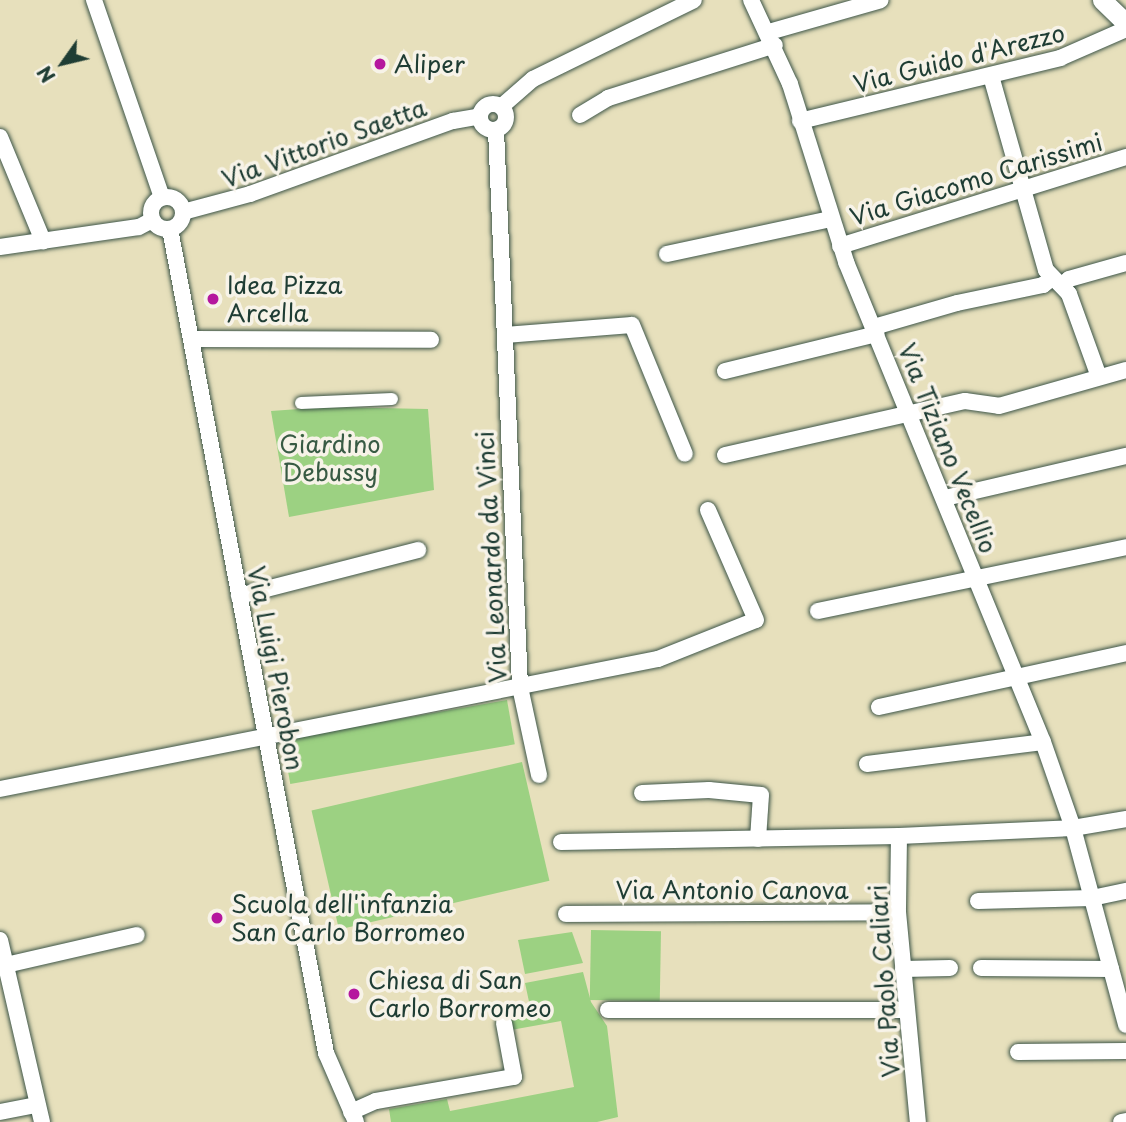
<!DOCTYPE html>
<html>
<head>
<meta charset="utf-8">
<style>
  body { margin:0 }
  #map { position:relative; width:1126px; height:1122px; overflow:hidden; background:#e7e0bc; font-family:"Playpen Sans",sans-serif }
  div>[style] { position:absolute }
  .green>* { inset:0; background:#9cd182; transform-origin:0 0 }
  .roads { filter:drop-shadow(0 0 2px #3d5548) drop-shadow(0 0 2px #3d5548) }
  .pedestrian>* { height:12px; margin:-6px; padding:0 6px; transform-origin:6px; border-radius:6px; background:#fff }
  .minor>* { height:16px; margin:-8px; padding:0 8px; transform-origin:8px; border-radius:8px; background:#fff }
  .minor>.ring { margin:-8px; padding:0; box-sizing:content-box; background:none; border:16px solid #fff; border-radius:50% }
  .tertiary>* { height:19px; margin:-9.5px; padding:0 9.5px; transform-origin:9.5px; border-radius:9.5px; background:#fff }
  .dots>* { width:19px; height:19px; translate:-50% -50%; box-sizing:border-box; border:4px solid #f7f3e8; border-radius:50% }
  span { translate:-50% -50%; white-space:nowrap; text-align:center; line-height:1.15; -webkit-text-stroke:7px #f7f3e8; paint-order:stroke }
  .street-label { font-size:24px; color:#1f3d34 }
  .poi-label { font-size:24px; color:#1f3d34 }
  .left { translate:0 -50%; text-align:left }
  .park-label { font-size:24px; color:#385b44 }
  .north { position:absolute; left:28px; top:28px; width:70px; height:70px; -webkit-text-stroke:5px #f7f3e8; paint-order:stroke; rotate:236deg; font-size:19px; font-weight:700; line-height:28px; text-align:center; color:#1f3d34 }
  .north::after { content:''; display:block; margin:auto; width:24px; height:32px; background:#1f3d34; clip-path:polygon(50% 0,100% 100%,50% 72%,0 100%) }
</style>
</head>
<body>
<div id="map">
  <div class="green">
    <div style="clip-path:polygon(327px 407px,428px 409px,434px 490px,289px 517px,271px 411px)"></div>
    <div style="left:507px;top:700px;width:45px;height:228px;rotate:80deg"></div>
    <div style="left:522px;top:762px;width:122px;height:216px;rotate:77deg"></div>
    <div style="left:591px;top:930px;width:70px;height:70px;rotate:1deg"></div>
    <div style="clip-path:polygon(572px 932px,583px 963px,525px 974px,518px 940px)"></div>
    <div style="clip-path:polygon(583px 972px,591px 1002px,607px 1026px,618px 1117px,597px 1122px,391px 1122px,389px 1109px,447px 1099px,450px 1111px,574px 1087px,561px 1021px,511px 1030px,508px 1017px,531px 1011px,525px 983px)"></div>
  </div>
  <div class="roads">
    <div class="pedestrian">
      <div style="left:301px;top:403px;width:91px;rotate:-2.5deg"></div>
    </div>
    <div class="minor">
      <div style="left:94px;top:0;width:209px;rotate:71deg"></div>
      <div style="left:751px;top:0;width:93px;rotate:65.1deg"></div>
      <div style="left:790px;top:84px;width:187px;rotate:72.5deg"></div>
      <div style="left:846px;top:262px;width:519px;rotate:67.69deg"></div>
      <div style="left:1043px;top:742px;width:91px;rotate:70.8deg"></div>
      <div style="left:1073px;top:828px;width:204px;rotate:74.9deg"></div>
      <div style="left:769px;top:32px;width:116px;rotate:-15.9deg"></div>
      <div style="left:991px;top:76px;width:202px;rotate:74.2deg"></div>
      <div style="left:1046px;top:270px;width:33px;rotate:46deg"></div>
      <div style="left:1069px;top:294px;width:88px;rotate:70.1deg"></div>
      <div class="ring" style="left:480px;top:104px;width:10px;height:10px"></div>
      <div style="left:502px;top:106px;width:41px;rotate:-41.1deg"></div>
      <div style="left:533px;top:79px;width:179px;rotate:-26.1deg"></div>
      <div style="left:580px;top:115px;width:33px;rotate:-31deg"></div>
      <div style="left:608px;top:98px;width:175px;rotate:-17.6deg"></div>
      <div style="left:800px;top:121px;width:268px;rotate:-13.6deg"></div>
      <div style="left:1060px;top:58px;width:72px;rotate:-23.7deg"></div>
      <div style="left:496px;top:130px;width:558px;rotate:87.53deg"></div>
      <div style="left:520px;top:687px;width:90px;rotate:77.8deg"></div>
      <div style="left:0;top:137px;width:113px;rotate:67.5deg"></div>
      <div class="ring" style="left:151px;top:197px;width:16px;height:16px"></div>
      <div style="left:183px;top:212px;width:69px;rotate:-15deg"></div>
      <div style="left:250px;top:194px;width:216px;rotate:-19.8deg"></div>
      <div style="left:453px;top:121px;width:27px;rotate:-10deg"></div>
      <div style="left:170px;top:229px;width:839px;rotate:79.28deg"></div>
      <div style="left:326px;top:1053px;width:75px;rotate:66.5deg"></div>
      <div style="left:840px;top:246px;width:300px;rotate:-17.3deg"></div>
      <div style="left:0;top:247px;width:140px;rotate:-8.2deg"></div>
      <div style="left:139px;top:227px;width:15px;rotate:-28deg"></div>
      <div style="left:667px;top:254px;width:167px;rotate:-12.1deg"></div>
      <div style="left:1063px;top:285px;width:8px;rotate:-45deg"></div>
      <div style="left:1069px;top:279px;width:59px;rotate:-15.7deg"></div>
      <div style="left:874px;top:327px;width:86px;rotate:-16.1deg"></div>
      <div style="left:957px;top:303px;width:88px;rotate:-11.8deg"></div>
      <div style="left:1043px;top:285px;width:10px;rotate:-37deg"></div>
      <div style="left:505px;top:335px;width:127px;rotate:-4.5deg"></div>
      <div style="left:632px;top:325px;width:139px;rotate:67.7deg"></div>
      <div style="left:192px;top:339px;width:239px;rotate:0.2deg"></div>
      <div style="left:725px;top:371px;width:156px;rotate:-13.7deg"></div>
      <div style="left:725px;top:455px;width:246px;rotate:-12.7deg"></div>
      <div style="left:965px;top:401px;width:34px;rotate:8deg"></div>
      <div style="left:999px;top:406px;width:132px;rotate:-15.8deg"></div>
      <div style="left:945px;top:498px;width:186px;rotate:-13.1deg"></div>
      <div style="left:239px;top:596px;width:185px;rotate:-14.4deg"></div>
      <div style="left:818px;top:611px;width:315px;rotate:-11.7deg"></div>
      <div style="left:879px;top:707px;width:253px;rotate:-12.3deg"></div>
      <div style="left:867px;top:764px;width:177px;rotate:-7.1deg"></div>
      <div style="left:0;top:789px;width:671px;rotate:-11.18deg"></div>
      <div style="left:658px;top:659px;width:105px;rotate:-21.7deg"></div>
      <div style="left:756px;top:620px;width:120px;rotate:-113.6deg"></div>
      <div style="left:642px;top:793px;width:67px;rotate:-2.6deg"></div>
      <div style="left:709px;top:790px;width:52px;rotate:5.5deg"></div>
      <div style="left:761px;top:795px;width:44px;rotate:93.9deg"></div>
      <div style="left:899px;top:836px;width:76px;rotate:90.8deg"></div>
      <div style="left:898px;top:912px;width:211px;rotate:84.6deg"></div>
      <div style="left:561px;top:842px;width:338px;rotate:-1deg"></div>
      <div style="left:899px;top:836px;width:174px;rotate:-2.6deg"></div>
      <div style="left:1073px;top:828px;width:54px;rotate:-9.6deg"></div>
      <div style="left:978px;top:901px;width:114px;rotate:-1.5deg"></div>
      <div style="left:1092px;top:898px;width:35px;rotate:-12deg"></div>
      <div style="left:566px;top:914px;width:332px;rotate:-0.3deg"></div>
      <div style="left:0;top:940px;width:187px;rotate:77deg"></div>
      <div style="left:6px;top:965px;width:134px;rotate:-12.9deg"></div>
      <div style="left:981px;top:968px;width:130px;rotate:0.4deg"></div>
      <div style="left:903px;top:969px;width:47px;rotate:-1.2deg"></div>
      <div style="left:608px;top:1010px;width:297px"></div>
      <div style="left:1018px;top:1052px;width:108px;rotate:-0.5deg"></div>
      <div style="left:0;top:1112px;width:38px;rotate:-11deg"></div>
      <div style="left:351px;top:1112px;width:27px;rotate:-24deg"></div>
      <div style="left:376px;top:1101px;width:140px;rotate:-9.9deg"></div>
      <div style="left:514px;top:1077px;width:55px;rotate:-100.5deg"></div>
      <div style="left:1121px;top:1122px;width:5px;rotate:-11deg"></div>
    </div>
    <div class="tertiary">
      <div style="left:1102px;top:0;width:33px;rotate:44deg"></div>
    </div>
  </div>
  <div class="dots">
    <div style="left:380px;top:64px;background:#b5179e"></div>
    <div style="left:213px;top:299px;background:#b5179e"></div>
    <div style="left:217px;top:918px;background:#b5179e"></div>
    <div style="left:354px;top:994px;background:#b5179e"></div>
  </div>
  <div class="street-label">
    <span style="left:959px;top:58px;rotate:-14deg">Via Guido d'Arezzo</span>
    <span style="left:324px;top:143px;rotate:-20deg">Via Vittorio Saetta</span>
    <span style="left:976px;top:179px;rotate:-17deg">Via Giacomo Carissimi</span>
    <span style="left:948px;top:448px;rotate:68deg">Via Tiziano Vecellio</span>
    <span style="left:491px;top:557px;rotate:-93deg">Via Leonardo da Vinci</span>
    <span style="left:276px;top:668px;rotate:79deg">Via Luigi Pierobon</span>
    <span style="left:732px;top:890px">Via Antonio Canova</span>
    <span style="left:884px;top:981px;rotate:-94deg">Via Paolo Caliari</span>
  </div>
  <div class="poi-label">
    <span class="left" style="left:394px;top:64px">Aliper</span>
    <span class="left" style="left:227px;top:299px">Idea Pizza<br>Arcella</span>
    <span class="left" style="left:231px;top:918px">Scuola dell'infanzia<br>San Carlo Borromeo</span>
    <span class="left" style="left:368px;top:994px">Chiesa di San<br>Carlo Borromeo</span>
  </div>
  <div class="park-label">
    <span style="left:330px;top:458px">Giardino<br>Debussy</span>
  </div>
  <div class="north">N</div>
</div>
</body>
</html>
